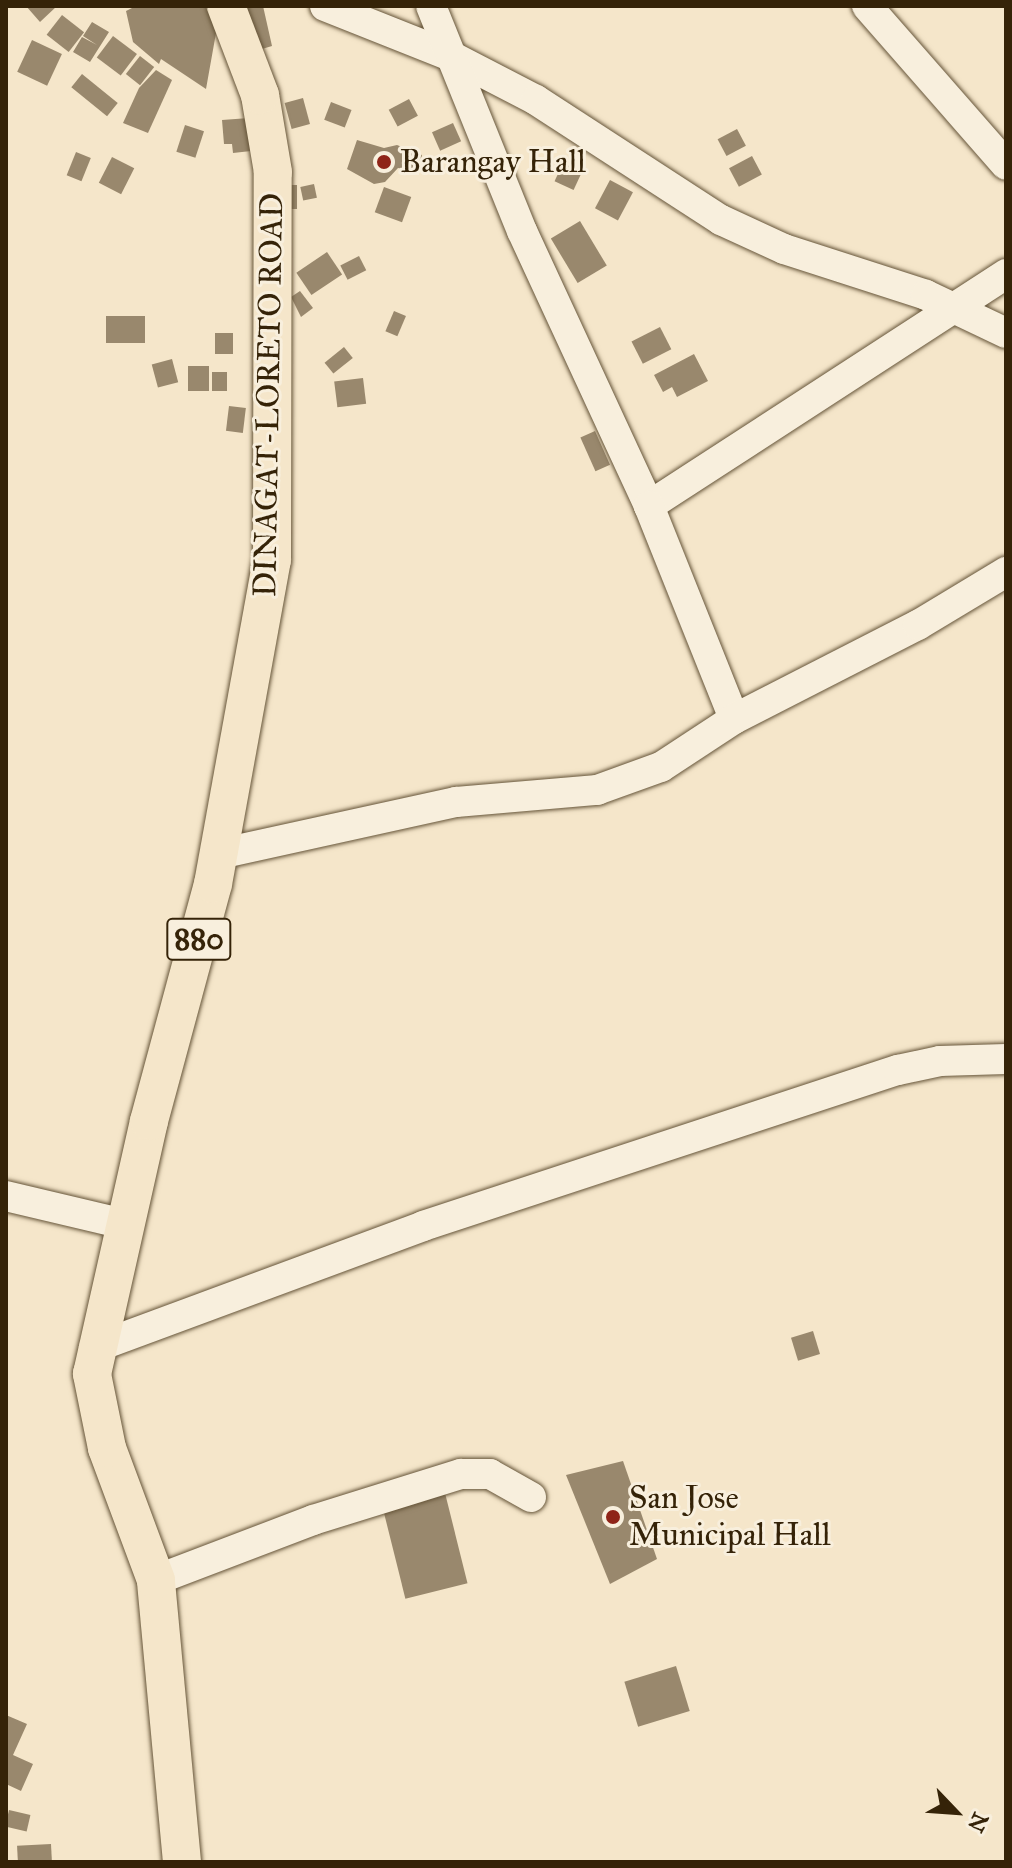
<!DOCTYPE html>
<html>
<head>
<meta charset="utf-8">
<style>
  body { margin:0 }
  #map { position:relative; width:1012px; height:1868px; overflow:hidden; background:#f5e6ca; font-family:"IM FELL Great Primer",serif }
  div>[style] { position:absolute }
  .building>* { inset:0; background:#99886d; transform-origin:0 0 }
  .roads { filter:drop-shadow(0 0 2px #655438) drop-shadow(0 0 2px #655438) }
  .minor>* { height:30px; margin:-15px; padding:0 15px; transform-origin:15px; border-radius:15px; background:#f8efdd }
  .major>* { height:38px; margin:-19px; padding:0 19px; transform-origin:19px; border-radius:19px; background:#f5e6ca }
  .dots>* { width:22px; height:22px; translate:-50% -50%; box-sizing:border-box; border:4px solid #f8efdd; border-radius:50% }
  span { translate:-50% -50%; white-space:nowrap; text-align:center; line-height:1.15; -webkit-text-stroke:6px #f8efdd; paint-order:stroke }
  .shield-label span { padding:2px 6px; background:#f8efdd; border:2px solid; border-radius:6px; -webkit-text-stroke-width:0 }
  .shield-label { font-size:30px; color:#352308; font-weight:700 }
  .poi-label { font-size:32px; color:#352308 }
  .left { translate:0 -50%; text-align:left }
  .street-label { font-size:32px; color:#352308 }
  .frame { position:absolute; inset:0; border:8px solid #352308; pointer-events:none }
  .north { position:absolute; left:916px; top:1772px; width:80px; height:80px; -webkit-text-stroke:6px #f8efdd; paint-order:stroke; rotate:115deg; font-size:22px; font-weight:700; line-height:32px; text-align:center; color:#352308 }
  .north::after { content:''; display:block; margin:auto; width:28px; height:36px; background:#352308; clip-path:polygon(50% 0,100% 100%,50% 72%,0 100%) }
</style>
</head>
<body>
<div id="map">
  <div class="building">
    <div style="clip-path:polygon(26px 6px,57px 6px,40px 22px)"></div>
    <div style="clip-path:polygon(136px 6px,207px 6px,216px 33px,206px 89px,161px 59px,159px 64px,133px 42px,126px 11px)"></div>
    <div style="clip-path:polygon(246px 6px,263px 6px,272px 46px,262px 49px)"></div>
    <div style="left:62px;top:15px;width:28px;height:25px;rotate:38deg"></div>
    <div style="clip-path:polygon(92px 22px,109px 32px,90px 62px,73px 52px,82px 37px,97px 45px,83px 36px)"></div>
    <div style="left:113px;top:36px;width:30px;height:27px;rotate:37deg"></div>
    <div style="left:32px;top:40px;width:33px;height:35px;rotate:25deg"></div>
    <div style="left:140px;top:56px;width:18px;height:23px;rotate:38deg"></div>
    <div style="clip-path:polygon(156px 70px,172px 80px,148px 133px,123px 123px,139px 88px)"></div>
    <div style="left:82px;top:74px;width:46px;height:17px;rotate:39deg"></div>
    <div style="left:303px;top:98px;width:27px;height:19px;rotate:75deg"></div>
    <div style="left:409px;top:99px;width:19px;height:23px;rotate:62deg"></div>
    <div style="left:331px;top:102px;width:22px;height:19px;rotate:21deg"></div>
    <div style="clip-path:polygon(249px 118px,251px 151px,233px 153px,232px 144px,224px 144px,222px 120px)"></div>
    <div style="left:453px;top:123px;width:20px;height:23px;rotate:66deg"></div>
    <div style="left:185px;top:125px;width:20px;height:28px;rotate:18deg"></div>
    <div style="left:737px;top:129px;width:19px;height:22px;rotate:62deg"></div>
    <div style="clip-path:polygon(357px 140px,384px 148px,397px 145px,422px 155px,421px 160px,415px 171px,398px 168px,385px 182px,374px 184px,347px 169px)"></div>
    <div style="left:76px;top:152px;width:16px;height:25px;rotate:22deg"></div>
    <div style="left:752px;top:156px;width:21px;height:26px;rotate:62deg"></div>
    <div style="left:112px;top:157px;width:25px;height:29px;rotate:27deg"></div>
    <div style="left:563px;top:163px;width:21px;height:20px;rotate:25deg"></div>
    <div style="left:610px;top:180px;width:26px;height:32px;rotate:28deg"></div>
    <div style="left:314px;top:184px;width:14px;height:14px;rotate:78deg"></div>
    <div style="left:283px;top:185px;width:14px;height:24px"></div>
    <div style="left:384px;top:187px;width:29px;height:27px;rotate:20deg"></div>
    <div style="left:580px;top:221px;width:52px;height:34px;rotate:59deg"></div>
    <div style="left:327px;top:252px;width:27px;height:37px;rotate:56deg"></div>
    <div style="left:359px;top:256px;width:16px;height:21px;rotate:63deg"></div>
    <div style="clip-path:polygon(300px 291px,313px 308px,301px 317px,291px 297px)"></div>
    <div style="left:394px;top:311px;width:13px;height:22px;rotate:23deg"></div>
    <div style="left:106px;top:316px;width:39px;height:27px"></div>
    <div style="left:660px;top:327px;width:25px;height:32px;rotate:63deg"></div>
    <div style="left:215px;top:333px;width:18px;height:21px"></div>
    <div style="left:344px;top:347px;width:14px;height:25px;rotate:51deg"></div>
    <div style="clip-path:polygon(694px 354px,708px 381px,677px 397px,672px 387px,663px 392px,654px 375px)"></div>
    <div style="left:172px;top:359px;width:24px;height:21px;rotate:75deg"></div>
    <div style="left:188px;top:366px;width:21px;height:25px"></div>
    <div style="left:212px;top:372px;width:15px;height:19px"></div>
    <div style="left:363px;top:378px;width:26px;height:29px;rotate:83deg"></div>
    <div style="left:229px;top:406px;width:17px;height:25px;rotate:7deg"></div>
    <div style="left:595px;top:431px;width:37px;height:16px;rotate:66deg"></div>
    <div style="left:813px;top:1331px;width:24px;height:23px;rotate:73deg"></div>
    <div style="clip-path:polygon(623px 1461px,657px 1559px,610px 1584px,566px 1475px)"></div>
    <div style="left:445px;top:1493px;width:93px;height:64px;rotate:76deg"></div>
    <div style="left:676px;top:1666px;width:47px;height:54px;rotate:73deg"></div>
    <div style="clip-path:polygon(6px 1715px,27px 1724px,13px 1755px,33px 1764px,21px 1791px,6px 1784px)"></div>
    <div style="left:9px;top:1810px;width:22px;height:17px;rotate:13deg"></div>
    <div style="left:51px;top:1844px;width:18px;height:34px;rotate:87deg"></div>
  </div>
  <div class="roads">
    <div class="minor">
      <div style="left:325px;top:6px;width:138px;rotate:21.7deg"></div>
      <div style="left:453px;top:57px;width:93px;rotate:27.4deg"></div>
      <div style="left:536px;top:100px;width:221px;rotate:33deg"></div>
      <div style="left:721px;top:220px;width:69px;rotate:24.7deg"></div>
      <div style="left:784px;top:249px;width:149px;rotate:17.9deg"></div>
      <div style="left:926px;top:295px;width:89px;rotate:25.4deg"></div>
      <div style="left:431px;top:6px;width:243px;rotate:68deg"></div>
      <div style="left:522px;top:231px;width:303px;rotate:65.2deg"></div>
      <div style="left:867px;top:6px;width:211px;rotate:48.8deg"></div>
      <div style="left:1006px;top:274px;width:426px;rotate:147deg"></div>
      <div style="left:649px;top:506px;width:229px;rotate:68.2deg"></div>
      <div style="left:734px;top:719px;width:207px;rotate:-27.1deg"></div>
      <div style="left:918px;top:625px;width:103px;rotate:-31.1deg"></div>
      <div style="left:219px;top:854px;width:243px;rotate:-12.4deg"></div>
      <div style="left:456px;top:802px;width:142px;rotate:-4.9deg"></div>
      <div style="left:597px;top:790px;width:68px;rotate:-19.8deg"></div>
      <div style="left:661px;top:767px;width:87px;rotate:-33.3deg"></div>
      <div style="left:6px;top:1196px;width:121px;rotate:13.3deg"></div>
      <div style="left:94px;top:1348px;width:351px;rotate:-20.3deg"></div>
      <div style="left:423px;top:1226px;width:500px;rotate:-18.2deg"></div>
      <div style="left:898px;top:1070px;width:43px;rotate:-12.1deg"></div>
      <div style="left:940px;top:1061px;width:66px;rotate:-1.7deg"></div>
      <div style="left:156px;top:1580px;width:168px;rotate:-20.9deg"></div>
      <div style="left:313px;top:1520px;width:155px;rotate:-17.3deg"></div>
      <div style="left:461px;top:1474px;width:29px"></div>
      <div style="left:490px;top:1474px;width:47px;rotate:29.3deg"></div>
    </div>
    <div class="major">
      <div style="left:182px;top:1862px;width:283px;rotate:-95.3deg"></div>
      <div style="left:156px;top:1580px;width:141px;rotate:-110.4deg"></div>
      <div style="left:107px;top:1448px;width:76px;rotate:-101.5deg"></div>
      <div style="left:92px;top:1374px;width:259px;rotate:-77.3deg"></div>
      <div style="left:149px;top:1121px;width:245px;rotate:-74.9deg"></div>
      <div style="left:213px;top:884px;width:329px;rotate:-79.7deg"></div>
      <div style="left:272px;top:560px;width:388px;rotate:-89.9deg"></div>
      <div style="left:273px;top:172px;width:78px;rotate:-99.6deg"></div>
      <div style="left:260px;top:95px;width:95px;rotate:-110.9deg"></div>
    </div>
  </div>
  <div class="dots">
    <div style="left:384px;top:162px;background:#8f2418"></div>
    <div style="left:613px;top:1517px;background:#8f2418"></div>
  </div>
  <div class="shield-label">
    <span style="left:199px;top:939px">880</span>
  </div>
  <div class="poi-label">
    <span class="left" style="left:400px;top:162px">Barangay Hall</span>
    <span class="left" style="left:629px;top:1517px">San Jose<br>Municipal Hall</span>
  </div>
  <div class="street-label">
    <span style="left:269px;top:395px;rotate:-89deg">DINAGAT-LORETO ROAD</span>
  </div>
  <div class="frame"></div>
  <div class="north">N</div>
</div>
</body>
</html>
